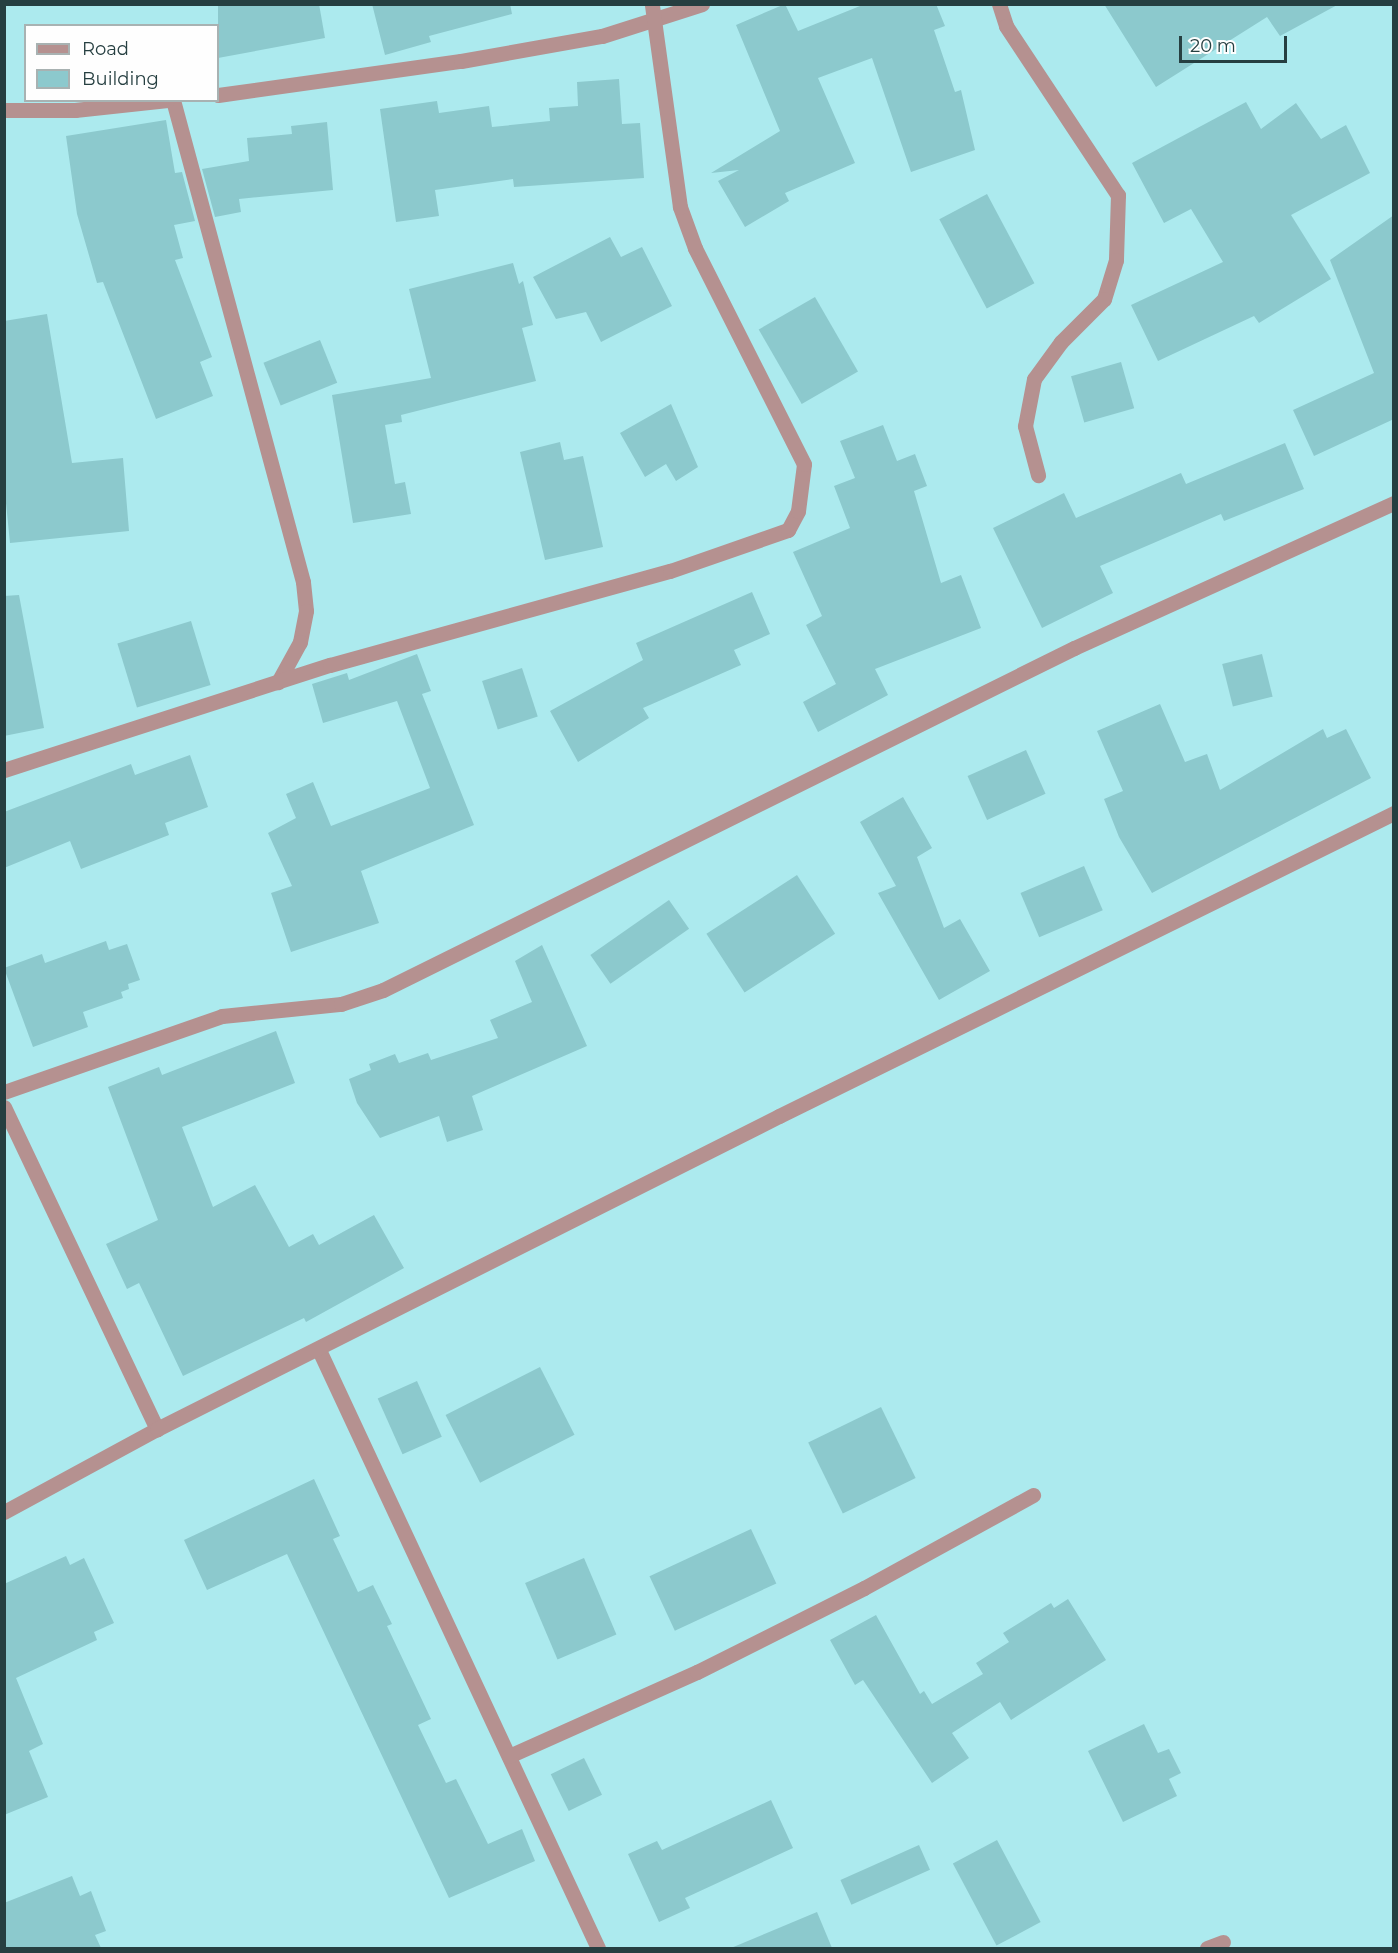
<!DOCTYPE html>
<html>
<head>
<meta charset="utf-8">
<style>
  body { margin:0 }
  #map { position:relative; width:1398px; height:1953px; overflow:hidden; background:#aceaee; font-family:Montserrat,sans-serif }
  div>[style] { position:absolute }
  .building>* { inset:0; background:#8cc9cd; transform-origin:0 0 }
  .street>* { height:15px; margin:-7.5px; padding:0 7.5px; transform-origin:7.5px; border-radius:7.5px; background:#b59190 }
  span { translate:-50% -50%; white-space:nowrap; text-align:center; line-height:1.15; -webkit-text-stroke:5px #fefefe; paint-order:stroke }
  .frame { position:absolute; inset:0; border:6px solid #263f41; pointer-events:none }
  .legend { position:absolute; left:24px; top:24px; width:195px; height:78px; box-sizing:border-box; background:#fefefe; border:2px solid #a8b2b2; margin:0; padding:8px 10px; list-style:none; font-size:18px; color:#263f41 }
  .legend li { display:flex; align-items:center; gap:12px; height:30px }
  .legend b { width:30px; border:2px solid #a8b2b2 }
  .scale { position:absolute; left:1179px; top:36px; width:108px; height:27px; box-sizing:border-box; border:3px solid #263f41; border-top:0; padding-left:8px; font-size:18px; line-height:21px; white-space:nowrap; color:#263f41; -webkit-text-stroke:4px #fefefe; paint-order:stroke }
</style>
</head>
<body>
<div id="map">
  <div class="building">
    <div style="clip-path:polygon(218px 4px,319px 4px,325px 38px,218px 58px)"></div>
    <div style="clip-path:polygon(372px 4px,510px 4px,512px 14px,429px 36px,431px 42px,385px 55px)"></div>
    <div style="clip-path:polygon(785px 4px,798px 31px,865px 4px,936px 4px,945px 26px,934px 30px,955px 92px,961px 90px,975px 150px,911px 172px,872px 58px,818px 78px,855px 163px,785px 193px,789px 201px,745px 227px,718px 181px,739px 170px,711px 173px,780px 131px,736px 25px)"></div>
    <div style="clip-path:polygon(1104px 4px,1339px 4px,1280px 36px,1267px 17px,1156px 87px)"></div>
    <div style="clip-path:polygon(619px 79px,622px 124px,640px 123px,644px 178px,514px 187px,513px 179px,435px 190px,439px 216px,396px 222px,380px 109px,437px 101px,439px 113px,489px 106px,492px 127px,550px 121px,549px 108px,578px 106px,577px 82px)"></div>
    <div style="clip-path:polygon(1246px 102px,1261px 129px,1296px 103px,1321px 139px,1346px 125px,1370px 173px,1291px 215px,1331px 279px,1259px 323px,1254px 316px,1158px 361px,1131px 305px,1223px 262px,1191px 209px,1164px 223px,1132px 163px)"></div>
    <div style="clip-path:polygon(166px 120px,175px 173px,182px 172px,195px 221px,174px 225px,183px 258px,175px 260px,212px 357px,200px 362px,213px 396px,156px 419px,103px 282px,97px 283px,77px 214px,66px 136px)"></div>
    <div style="clip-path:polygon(327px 122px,333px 190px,239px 199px,241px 212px,215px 217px,202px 169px,249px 161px,247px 138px,292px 134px,291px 126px)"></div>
    <div style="left:987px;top:194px;width:101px;height:54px;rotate:62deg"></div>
    <div style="clip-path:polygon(1394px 215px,1394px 419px,1314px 456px,1293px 410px,1374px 373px,1330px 260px)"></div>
    <div style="clip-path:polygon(610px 237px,621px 257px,642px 247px,672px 306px,601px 342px,586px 312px,556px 319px,533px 277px)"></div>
    <div style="clip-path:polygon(513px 263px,519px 284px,523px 281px,533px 325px,522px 328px,536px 381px,401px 415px,402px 422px,385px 425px,395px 484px,405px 482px,411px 514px,353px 523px,332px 395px,431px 378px,409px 289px)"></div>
    <div style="left:815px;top:297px;width:86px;height:65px;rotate:60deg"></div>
    <div style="clip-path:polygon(47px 314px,72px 463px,123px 458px,129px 531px,10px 543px,4px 483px,4px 321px)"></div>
    <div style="left:320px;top:340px;width:46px;height:61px;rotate:68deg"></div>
    <div style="left:1121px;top:362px;width:48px;height:52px;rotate:74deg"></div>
    <div style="clip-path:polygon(671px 404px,698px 467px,676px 481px,666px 464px,645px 477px,620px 433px)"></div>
    <div style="clip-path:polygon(883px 425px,897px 461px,915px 454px,927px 486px,914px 491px,941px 583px,961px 575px,981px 628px,875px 669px,888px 695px,818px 732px,803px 702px,836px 684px,806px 625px,822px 616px,793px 552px,850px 528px,834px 486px,855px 478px,840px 441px)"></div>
    <div style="clip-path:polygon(560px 442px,564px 460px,583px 456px,603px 547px,545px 560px,520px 452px)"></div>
    <div style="clip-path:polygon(1285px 443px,1304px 489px,1224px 521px,1221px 514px,1100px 566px,1113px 593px,1042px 628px,993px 528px,1064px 493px,1076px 518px,1181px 473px,1186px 484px)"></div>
    <div style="clip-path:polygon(752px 592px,770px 634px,734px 650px,741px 665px,643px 708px,649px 718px,578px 762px,550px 711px,643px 660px,636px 643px)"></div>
    <div style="clip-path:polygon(19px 595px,44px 728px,4px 736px,4px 596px)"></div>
    <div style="left:191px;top:621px;width:67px;height:77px;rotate:73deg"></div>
    <div style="clip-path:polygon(417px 654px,431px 691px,422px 694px,474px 825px,361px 871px,379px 923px,291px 952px,271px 893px,292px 886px,268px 833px,296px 818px,286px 794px,313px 782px,331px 826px,430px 788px,397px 701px,323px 723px,312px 684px,347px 673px,349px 680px)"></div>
    <div style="left:1262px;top:654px;width:44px;height:41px;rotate:76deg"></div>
    <div style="left:522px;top:668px;width:51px;height:42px;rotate:72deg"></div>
    <div style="clip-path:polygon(1160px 704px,1185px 762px,1207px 754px,1220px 790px,1323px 729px,1327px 738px,1346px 729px,1371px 778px,1152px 893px,1119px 837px,1104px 799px,1123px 791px,1097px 731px)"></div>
    <div style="left:1026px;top:750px;width:48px;height:64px;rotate:66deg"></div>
    <div style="clip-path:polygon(190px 755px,208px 807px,165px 823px,169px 835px,81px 869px,70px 841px,4px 868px,4px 812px,131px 764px,135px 775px)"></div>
    <div style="clip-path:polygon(903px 797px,932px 848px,917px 857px,944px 928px,960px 919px,990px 971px,939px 1000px,878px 893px,896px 886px,860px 822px)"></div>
    <div style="left:1084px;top:866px;width:48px;height:69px;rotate:67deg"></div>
    <div style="left:797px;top:875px;width:70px;height:108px;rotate:57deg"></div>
    <div style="left:669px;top:900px;width:35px;height:96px;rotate:55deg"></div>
    <div style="clip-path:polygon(106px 941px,109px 950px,127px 944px,140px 980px,128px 984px,129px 989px,121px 992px,123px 998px,83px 1012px,88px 1027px,33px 1047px,4px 968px,42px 954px,45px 963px)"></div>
    <div style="clip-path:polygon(542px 945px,587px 1046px,472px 1096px,483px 1130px,447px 1142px,439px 1116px,380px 1138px,357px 1103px,349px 1079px,371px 1070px,369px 1064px,395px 1054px,399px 1063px,428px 1053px,431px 1060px,498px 1038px,490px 1020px,532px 1002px,515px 961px)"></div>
    <div style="clip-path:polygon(276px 1031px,295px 1083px,182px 1127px,213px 1207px,255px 1185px,289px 1247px,313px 1234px,319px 1245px,374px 1215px,404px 1268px,306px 1322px,304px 1318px,183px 1376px,139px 1283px,127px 1289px,106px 1244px,158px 1220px,108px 1087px,159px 1067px,162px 1075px)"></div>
    <div style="left:540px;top:1367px;width:76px;height:106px;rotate:63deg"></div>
    <div style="left:417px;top:1381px;width:61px;height:43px;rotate:66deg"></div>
    <div style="left:881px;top:1407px;width:79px;height:81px;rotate:64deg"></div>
    <div style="clip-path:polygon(314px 1479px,340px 1536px,333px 1539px,358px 1592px,373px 1585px,392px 1624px,387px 1626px,431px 1719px,418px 1725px,446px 1783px,456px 1779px,488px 1844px,522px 1829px,535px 1861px,449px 1898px,287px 1554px,207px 1590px,184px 1540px)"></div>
    <div style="left:751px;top:1529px;width:60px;height:112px;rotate:65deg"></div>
    <div style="clip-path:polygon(66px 1556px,70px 1565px,84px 1558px,114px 1623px,94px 1632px,97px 1640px,16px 1678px,43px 1744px,29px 1751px,48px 1797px,4px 1815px,4px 1584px)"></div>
    <div style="left:584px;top:1558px;width:83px;height:64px;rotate:67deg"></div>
    <div style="clip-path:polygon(1068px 1599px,1106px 1660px,1011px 1720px,1000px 1702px,952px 1733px,969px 1758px,932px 1783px,863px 1680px,855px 1685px,830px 1640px,876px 1615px,920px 1694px,924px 1691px,932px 1704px,983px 1674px,976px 1663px,1009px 1642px,1003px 1633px,1051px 1603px,1054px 1608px)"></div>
    <div style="clip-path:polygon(1144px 1724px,1158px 1753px,1169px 1749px,1181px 1773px,1169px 1779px,1177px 1796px,1123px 1822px,1088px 1751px)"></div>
    <div style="left:584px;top:1758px;width:41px;height:37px;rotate:64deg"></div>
    <div style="clip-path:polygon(771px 1800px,793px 1848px,685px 1898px,690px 1908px,659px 1922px,628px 1854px,657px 1841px,662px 1850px)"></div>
    <div style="left:997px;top:1840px;width:93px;height:50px;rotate:62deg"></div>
    <div style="left:919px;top:1845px;width:27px;height:86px;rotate:66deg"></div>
    <div style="clip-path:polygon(72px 1876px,80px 1896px,91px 1891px,106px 1931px,95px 1935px,101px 1948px,4px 1948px,4px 1903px)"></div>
    <div style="clip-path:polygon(817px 1912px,832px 1948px,731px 1948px)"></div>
  </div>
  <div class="street">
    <div style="left:999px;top:4px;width:23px;rotate:72deg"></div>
    <div style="left:1006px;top:26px;width:203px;rotate:56.5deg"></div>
    <div style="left:1118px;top:195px;width:65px;rotate:91.8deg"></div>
    <div style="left:1116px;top:260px;width:41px;rotate:107.1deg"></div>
    <div style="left:1104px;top:299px;width:61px;rotate:135deg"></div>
    <div style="left:1061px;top:342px;width:46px;rotate:126.1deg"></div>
    <div style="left:1034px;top:379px;width:48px;rotate:100.8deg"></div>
    <div style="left:1025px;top:426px;width:51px;rotate:75.1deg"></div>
    <div style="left:218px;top:95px;width:245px;rotate:-8deg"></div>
    <div style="left:461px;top:61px;width:143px;rotate:-10.1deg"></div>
    <div style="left:602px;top:36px;width:105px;rotate:-17.7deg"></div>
    <div style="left:173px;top:100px;width:499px;rotate:74.9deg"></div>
    <div style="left:303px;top:582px;width:29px;rotate:84deg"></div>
    <div style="left:306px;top:611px;width:32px;rotate:101deg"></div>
    <div style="left:300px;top:642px;width:46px;rotate:118.8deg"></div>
    <div style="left:4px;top:110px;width:71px"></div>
    <div style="left:75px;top:110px;width:93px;rotate:-6.2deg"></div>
    <div style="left:4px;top:770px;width:342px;rotate:-17.9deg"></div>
    <div style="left:330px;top:665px;width:353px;rotate:-15.5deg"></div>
    <div style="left:670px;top:571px;width:125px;rotate:-19.2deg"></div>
    <div style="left:788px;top:530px;width:21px;rotate:-62deg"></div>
    <div style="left:798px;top:511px;width:47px;rotate:-82.7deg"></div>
    <div style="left:804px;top:464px;width:242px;rotate:-116.8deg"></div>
    <div style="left:695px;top:248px;width:44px;rotate:-110.1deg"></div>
    <div style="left:680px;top:207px;width:205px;rotate:-97.9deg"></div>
    <div style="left:4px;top:1092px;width:231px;rotate:-19.2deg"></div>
    <div style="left:222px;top:1016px;width:120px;rotate:-5.8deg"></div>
    <div style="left:341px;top:1004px;width:44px;rotate:-18.4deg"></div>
    <div style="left:383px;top:990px;width:771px;rotate:-26.33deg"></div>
    <div style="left:1074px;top:648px;width:351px;rotate:-24.4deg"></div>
    <div style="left:4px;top:1107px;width:357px;rotate:64.6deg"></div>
    <div style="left:319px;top:1350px;width:660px;rotate:64.99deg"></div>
    <div style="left:4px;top:1512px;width:174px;rotate:-28.5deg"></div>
    <div style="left:157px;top:1429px;width:696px;rotate:-26.71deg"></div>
    <div style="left:779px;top:1116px;width:686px;rotate:-26.23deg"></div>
    <div style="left:509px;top:1756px;width:206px;rotate:-24.1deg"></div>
    <div style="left:697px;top:1672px;width:187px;rotate:-26.7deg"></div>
    <div style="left:864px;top:1588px;width:193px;rotate:-28.8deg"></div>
    <div style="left:1207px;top:1948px;width:17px;rotate:-21deg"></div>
  </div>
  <div class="frame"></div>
  <ul class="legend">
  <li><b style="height:8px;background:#b59190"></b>Road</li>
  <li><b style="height:16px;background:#8cc9cd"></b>Building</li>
  </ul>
  <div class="scale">20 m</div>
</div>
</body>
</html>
